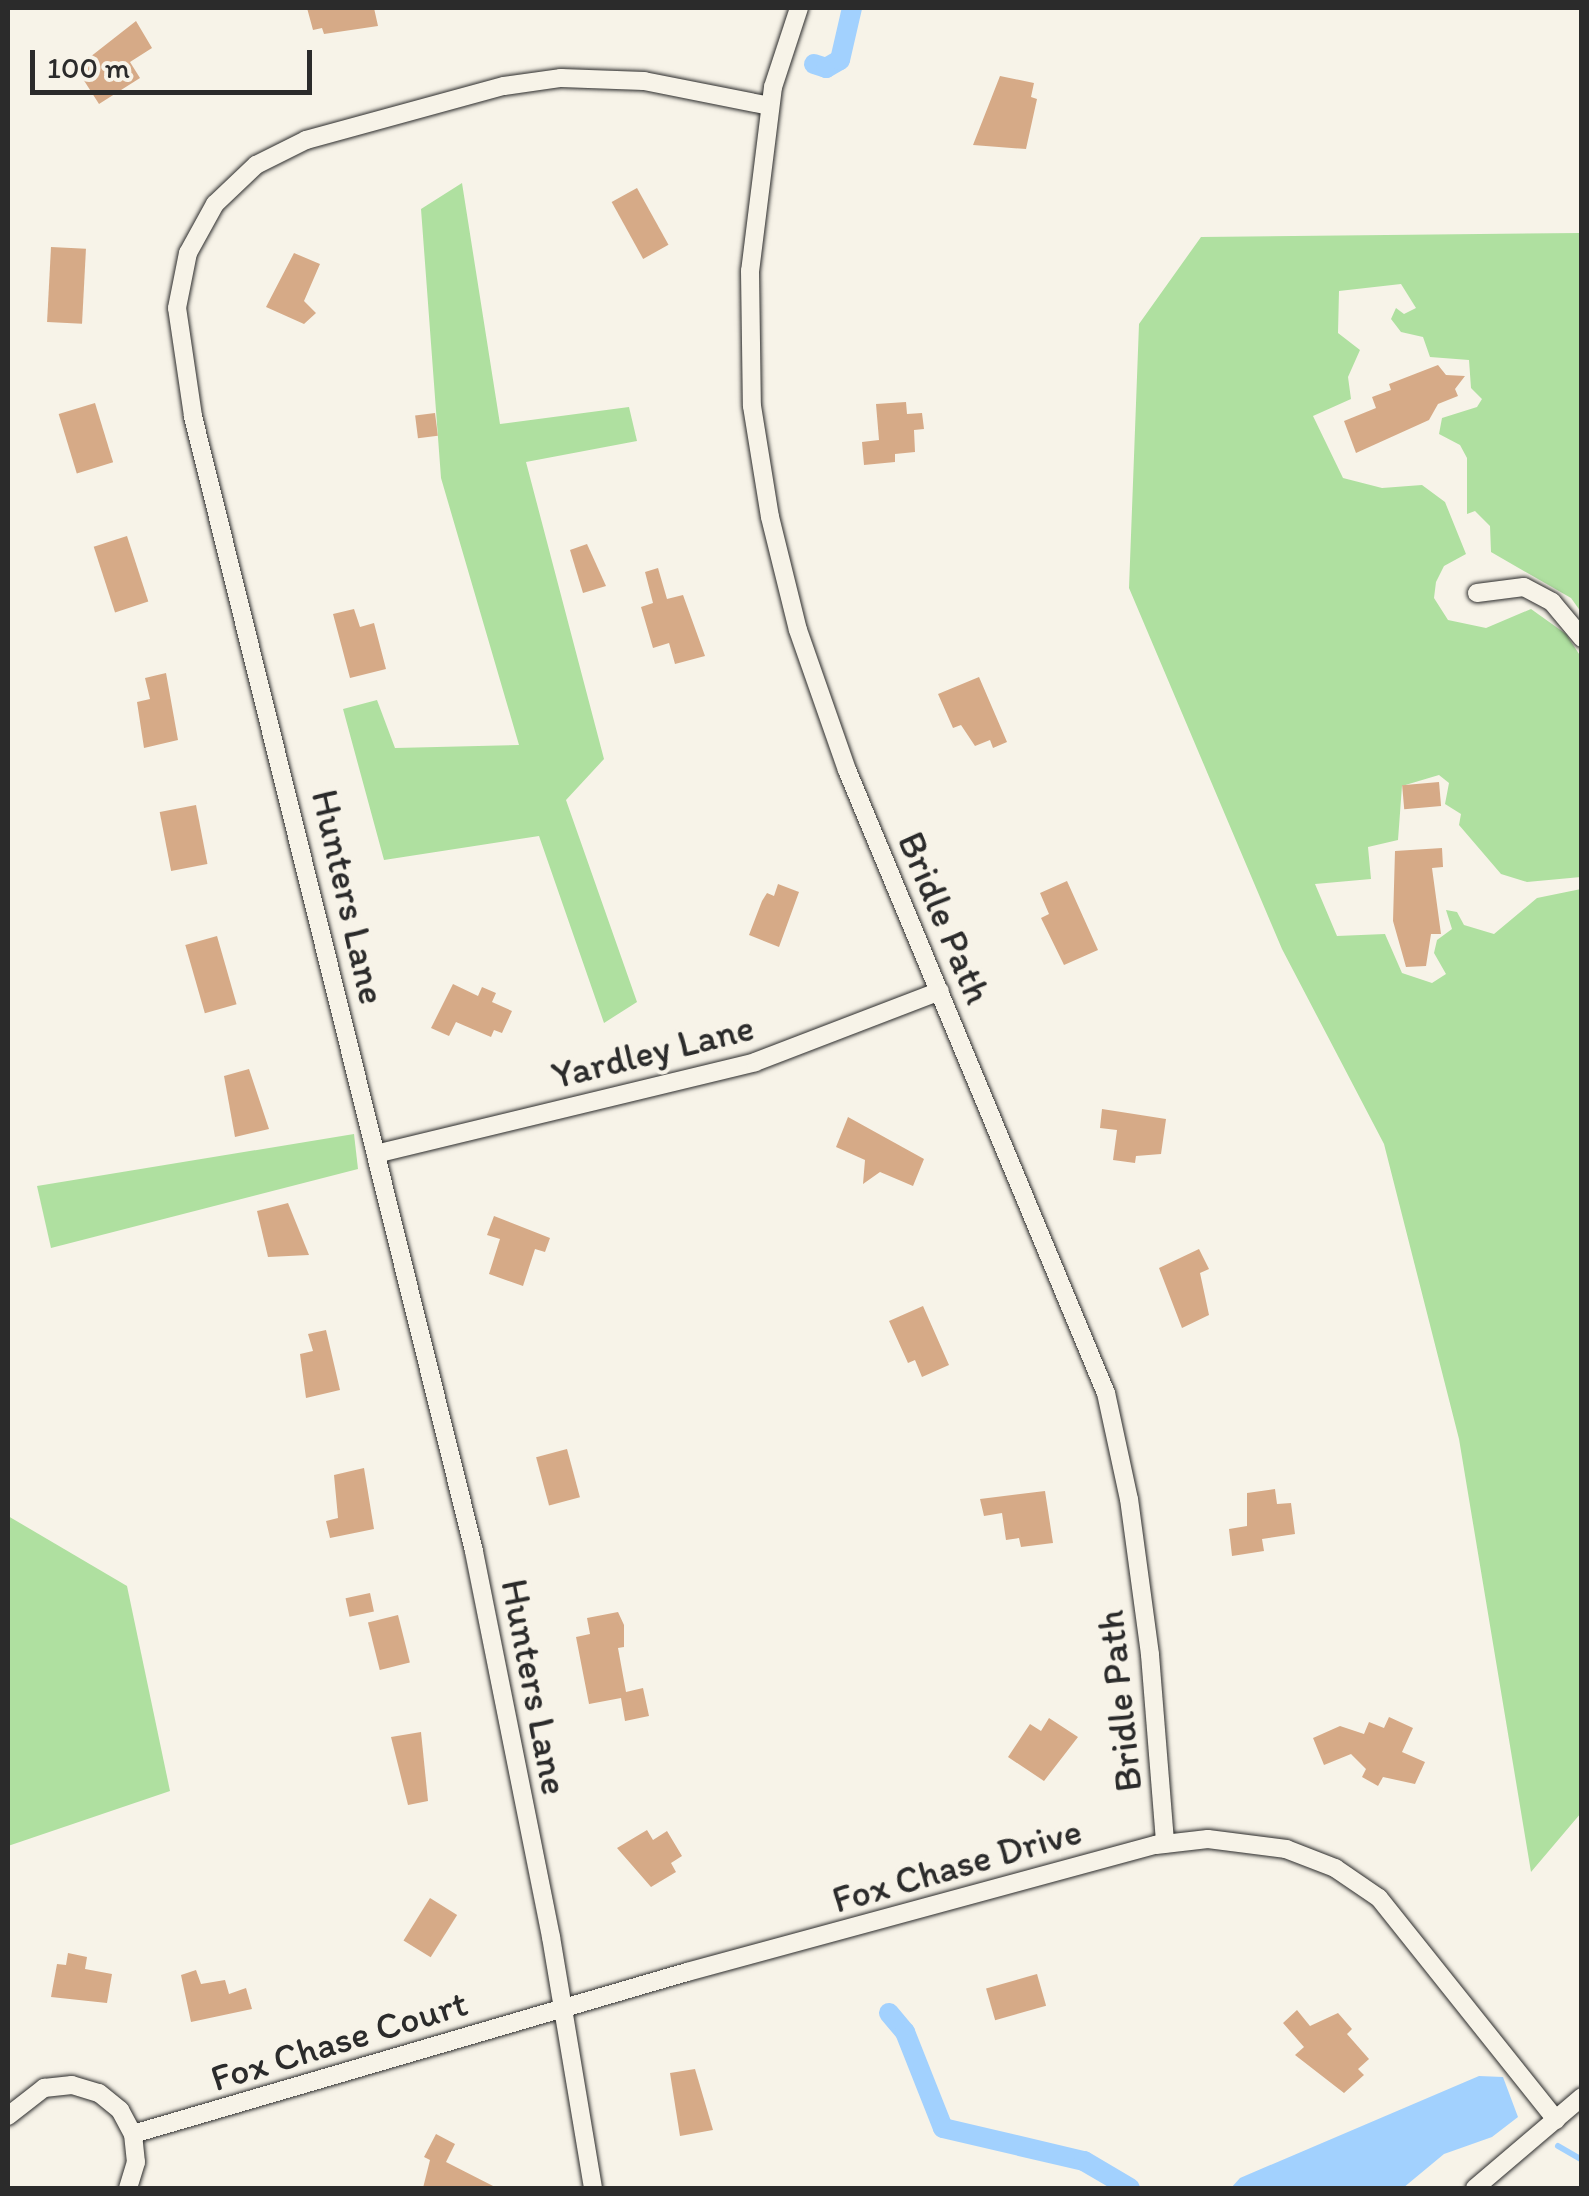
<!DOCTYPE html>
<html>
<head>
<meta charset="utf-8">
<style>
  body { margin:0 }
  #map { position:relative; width:1589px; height:2196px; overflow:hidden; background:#f7f3e8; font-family:Itim,sans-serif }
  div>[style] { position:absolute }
  .green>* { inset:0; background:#afe0a0 }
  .water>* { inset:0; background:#a2d1fe }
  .stream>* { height:6px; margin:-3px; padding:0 3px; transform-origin:3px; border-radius:3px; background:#a2d1fe }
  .canal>* { height:20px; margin:-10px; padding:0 10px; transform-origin:10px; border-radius:10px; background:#a2d1fe }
  .building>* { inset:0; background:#d6aa87; transform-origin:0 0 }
  .roads { filter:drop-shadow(0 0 2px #2b2b2b) drop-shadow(0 0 2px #2b2b2b) }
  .minor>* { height:18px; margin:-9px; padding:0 9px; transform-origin:9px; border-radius:9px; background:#f7f3e8 }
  span { translate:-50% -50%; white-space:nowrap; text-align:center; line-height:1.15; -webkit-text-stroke:8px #f7f3e8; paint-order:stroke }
  .street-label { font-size:38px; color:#2b2b2b }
  .frame { position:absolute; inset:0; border:10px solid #2b2b2b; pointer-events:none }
  .scale { position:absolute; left:30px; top:50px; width:282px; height:45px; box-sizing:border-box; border:5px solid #2b2b2b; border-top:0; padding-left:12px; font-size:30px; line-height:35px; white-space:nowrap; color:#2b2b2b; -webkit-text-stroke:8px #f7f3e8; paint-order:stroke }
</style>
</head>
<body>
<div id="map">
  <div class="green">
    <div style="clip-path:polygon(462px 183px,500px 424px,629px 407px,637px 441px,526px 462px,604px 759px,566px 800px,637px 1002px,604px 1023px,539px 836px,384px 860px,343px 709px,377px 700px,395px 748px,519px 745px,441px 478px,421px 209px)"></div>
    <div style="clip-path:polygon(1581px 233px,1581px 612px,1571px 598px,1491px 552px,1490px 526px,1475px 511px,1467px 514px,1467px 458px,1460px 445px,1439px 434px,1442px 418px,1477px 407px,1482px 399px,1471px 388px,1469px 360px,1430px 357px,1423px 337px,1401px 332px,1391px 319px,1396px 308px,1404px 314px,1416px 308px,1401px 284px,1339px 291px,1338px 333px,1360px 350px,1348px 377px,1351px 399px,1313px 416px,1343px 478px,1382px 488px,1422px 485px,1445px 502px,1466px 554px,1444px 566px,1436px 582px,1434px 598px,1448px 620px,1486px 628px,1531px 609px,1566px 634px,1581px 657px,1581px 877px,1527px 882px,1501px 874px,1459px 825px,1461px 814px,1445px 804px,1449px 783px,1439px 775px,1402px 786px,1398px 840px,1368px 847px,1371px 879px,1315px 884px,1337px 936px,1385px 934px,1402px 973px,1432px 983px,1446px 974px,1434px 953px,1437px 940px,1452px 929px,1446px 910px,1457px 912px,1464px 925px,1494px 934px,1537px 898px,1581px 889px,1581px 1813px,1531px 1872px,1459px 1439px,1384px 1144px,1282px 949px,1129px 588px,1139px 324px,1201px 237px)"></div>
    <div style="clip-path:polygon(354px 1134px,358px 1169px,51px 1248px,37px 1186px)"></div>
    <div style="clip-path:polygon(8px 1516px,127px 1586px,170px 1791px,8px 1846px)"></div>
  </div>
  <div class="water">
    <div style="clip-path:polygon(1479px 2076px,1503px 2077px,1518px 2117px,1492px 2137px,1444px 2154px,1403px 2188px,1231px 2188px,1240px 2178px)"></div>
  </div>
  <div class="stream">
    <div style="left:1558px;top:2146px;width:28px;rotate:30deg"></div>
  </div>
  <div class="canal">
    <div style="left:814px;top:64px;width:13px;rotate:18deg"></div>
    <div style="left:826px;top:68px;width:16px;rotate:-30deg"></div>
    <div style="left:840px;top:60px;width:53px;rotate:-77deg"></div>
    <div style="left:889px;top:2013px;width:25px;rotate:50deg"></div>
    <div style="left:905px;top:2032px;width:103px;rotate:68.4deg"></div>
    <div style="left:943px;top:2128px;width:145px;rotate:13.2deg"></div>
    <div style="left:1084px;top:2161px;width:53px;rotate:30.4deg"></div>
  </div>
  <div class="building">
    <div style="clip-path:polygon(307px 8px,374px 8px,378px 26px,324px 34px,322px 28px,313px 30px)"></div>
    <div style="clip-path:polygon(136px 21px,152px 48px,130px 62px,140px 78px,99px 104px,76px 68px)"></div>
    <div style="clip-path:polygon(1000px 76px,1034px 83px,1031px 97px,1037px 99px,1026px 149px,973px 145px)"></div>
    <div style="left:637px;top:188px;width:65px;height:29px;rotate:61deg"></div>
    <div style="left:51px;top:247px;width:35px;height:75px;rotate:3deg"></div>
    <div style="clip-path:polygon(294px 253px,320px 264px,304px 301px,316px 313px,304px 324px,266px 307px)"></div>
    <div style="clip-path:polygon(1438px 365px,1446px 375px,1465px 376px,1455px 389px,1458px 396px,1438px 404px,1429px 420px,1356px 453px,1344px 421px,1376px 408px,1372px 397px,1391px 390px,1389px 384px)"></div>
    <div style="clip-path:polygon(906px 402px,907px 414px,922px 413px,924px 429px,914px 430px,915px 452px,895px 454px,895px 462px,864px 465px,862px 442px,879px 440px,876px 404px)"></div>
    <div style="left:95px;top:403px;width:62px;height:38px;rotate:73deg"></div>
    <div style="left:435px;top:413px;width:23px;height:20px;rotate:83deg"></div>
    <div style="left:127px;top:536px;width:69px;height:35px;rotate:72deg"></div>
    <div style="clip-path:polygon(587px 544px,606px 586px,583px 593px,570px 550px)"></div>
    <div style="clip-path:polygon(658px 568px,667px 599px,683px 595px,705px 656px,675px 664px,669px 643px,653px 648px,641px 607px,653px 603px,645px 572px)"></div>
    <div style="clip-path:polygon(354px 609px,360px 627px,374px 623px,386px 669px,350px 678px,333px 614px)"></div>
    <div style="clip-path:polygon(166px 673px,178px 740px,144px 748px,137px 702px,150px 699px,145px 678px)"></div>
    <div style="clip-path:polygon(979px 677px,1007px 742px,993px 748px,990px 740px,975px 746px,961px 725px,953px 728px,938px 694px)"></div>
    <div style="left:1439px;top:782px;width:24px;height:37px;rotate:85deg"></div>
    <div style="left:196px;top:805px;width:60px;height:37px;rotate:79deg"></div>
    <div style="clip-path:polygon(1442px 848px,1443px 867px,1432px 868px,1441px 934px,1431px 934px,1426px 966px,1406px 967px,1393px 921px,1395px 851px)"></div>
    <div style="clip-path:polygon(1067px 881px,1098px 950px,1064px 965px,1041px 918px,1049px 914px,1040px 893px)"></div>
    <div style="clip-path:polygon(778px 884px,799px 892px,779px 947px,749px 935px,762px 901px,767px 893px,774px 896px)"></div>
    <div style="left:217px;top:936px;width:71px;height:33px;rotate:74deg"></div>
    <div style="clip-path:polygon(453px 984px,478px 996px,482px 987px,496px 993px,492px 1002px,512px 1011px,502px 1033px,494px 1030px,491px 1037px,456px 1022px,449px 1036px,431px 1028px)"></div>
    <div style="clip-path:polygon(249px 1069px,269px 1129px,235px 1137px,224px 1076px)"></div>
    <div style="clip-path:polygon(1102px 1109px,1166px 1119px,1161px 1154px,1136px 1156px,1135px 1163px,1113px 1160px,1117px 1130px,1100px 1128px)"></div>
    <div style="clip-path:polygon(848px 1117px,924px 1159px,913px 1186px,880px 1172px,863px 1184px,865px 1160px,836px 1147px)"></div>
    <div style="clip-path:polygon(288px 1203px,309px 1255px,268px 1257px,257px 1211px)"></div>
    <div style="clip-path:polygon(494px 1216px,550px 1238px,545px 1252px,535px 1249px,523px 1286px,489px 1274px,500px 1239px,487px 1235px)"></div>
    <div style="clip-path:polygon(1199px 1249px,1209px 1269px,1200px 1273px,1209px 1315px,1182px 1328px,1159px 1268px)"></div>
    <div style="clip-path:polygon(923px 1306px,949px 1365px,922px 1377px,915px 1360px,908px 1363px,889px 1321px)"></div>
    <div style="clip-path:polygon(326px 1330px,340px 1390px,306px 1398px,300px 1354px,313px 1351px,308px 1334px)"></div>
    <div style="left:567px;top:1449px;width:50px;height:32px;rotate:75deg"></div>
    <div style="clip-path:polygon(364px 1468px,374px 1529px,330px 1538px,326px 1521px,338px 1518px,334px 1475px)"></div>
    <div style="clip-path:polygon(1275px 1489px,1277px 1504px,1291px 1503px,1295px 1534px,1262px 1539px,1264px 1551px,1232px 1556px,1229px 1529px,1247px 1526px,1247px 1493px)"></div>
    <div style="clip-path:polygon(1045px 1491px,1053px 1543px,1021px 1547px,1019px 1538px,1006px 1540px,1002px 1513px,984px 1516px,980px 1499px)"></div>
    <div style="left:370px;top:1593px;width:19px;height:25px;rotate:78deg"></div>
    <div style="clip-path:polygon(618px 1612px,624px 1625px,624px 1647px,618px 1648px,626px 1692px,643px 1688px,649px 1716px,625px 1721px,621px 1698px,589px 1704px,576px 1637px,590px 1634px,587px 1618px)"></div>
    <div style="left:398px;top:1615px;width:49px;height:31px;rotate:76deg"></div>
    <div style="clip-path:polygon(1389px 1717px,1413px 1728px,1402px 1752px,1425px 1762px,1415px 1784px,1383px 1777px,1378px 1786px,1362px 1777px,1366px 1769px,1351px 1754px,1324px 1765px,1313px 1738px,1340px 1726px,1364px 1734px,1369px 1722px,1384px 1728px)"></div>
    <div style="clip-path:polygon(1049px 1718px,1078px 1737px,1044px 1781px,1008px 1757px,1030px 1724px,1041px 1731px)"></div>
    <div style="clip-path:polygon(421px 1732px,428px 1801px,408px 1805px,391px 1737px)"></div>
    <div style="clip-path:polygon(647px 1830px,653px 1840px,667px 1831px,682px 1856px,671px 1863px,676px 1872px,651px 1887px,617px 1848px)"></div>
    <div style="left:430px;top:1898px;width:32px;height:50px;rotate:32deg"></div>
    <div style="clip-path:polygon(68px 1953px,87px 1957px,85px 1969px,112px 1974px,107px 2003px,51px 1997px,57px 1964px,66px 1965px)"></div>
    <div style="clip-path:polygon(196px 1970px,201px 1984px,225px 1980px,229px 1994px,246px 1988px,252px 2009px,191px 2022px,181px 1975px)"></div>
    <div style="left:1037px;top:1974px;width:33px;height:53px;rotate:74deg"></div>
    <div style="clip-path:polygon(1297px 2010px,1310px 2026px,1338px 2013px,1352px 2029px,1347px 2034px,1369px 2059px,1358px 2069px,1364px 2075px,1344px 2093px,1295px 2055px,1304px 2047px,1283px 2023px)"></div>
    <div style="clip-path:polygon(695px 2069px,713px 2130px,680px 2136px,670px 2073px)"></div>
    <div style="clip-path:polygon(436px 2134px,455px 2144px,446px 2162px,497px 2188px,423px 2188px,430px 2160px,424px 2157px)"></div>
  </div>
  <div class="roads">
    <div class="minor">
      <div style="left:799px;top:8px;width:83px;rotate:108.2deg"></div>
      <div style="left:773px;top:87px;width:185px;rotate:97.1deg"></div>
      <div style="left:750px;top:271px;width:135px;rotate:89.2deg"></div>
      <div style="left:752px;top:406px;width:112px;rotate:80.8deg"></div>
      <div style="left:770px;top:517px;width:116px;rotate:76.1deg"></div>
      <div style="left:798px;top:630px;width:148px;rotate:70.7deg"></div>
      <div style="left:847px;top:770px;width:675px;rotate:67.43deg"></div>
      <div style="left:1106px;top:1393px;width:108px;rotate:77.8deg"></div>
      <div style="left:1129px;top:1499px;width:157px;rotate:82.3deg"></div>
      <div style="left:1150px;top:1655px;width:189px;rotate:85.4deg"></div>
      <div style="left:1477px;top:593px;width:47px;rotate:-7.3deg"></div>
      <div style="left:1524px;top:587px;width:32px;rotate:28deg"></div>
      <div style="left:1552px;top:602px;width:47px;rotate:50.2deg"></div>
      <div style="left:376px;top:1154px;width:390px;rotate:-13.6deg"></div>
      <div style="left:755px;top:1062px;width:198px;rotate:-21deg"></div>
      <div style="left:8px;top:2116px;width:46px;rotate:-37.9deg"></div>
      <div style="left:44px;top:2088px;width:28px;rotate:-6deg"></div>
      <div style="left:72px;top:2085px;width:28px;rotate:17deg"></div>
      <div style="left:99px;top:2093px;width:27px;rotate:39deg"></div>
      <div style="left:120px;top:2110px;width:27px;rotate:62deg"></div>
      <div style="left:133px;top:2134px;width:28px;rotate:84deg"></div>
      <div style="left:136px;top:2162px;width:27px;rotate:107deg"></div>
      <div style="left:133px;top:2134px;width:577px;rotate:-16.3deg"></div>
      <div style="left:687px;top:1972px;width:486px;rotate:-15.2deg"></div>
      <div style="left:1156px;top:1845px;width:52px;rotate:-6.6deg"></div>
      <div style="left:1208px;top:1839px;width:79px;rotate:7.3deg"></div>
      <div style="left:1286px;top:1849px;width:53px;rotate:21.2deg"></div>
      <div style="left:1335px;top:1868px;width:53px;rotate:34.3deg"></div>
      <div style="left:1379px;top:1898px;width:284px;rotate:51.4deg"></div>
      <div style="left:593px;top:2188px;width:254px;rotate:-99.5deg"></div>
      <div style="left:551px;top:1937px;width:394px;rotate:-101.3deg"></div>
      <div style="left:474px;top:1551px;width:1169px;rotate:-103.91deg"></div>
      <div style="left:193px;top:416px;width:109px;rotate:-98.4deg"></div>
      <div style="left:177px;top:308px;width:56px;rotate:-78.7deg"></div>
      <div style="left:188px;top:253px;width:56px;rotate:-61.1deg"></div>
      <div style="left:215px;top:204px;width:57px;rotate:-43.6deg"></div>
      <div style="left:256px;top:165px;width:56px;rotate:-26.6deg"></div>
      <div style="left:306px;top:140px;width:205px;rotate:-15.3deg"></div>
      <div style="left:504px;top:86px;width:58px;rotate:-8deg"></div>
      <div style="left:561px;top:78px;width:83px;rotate:2.1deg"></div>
      <div style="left:644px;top:81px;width:128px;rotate:11.2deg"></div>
      <div style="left:1475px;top:2188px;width:140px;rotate:-40.4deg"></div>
    </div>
  </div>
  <div class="street-label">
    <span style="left:348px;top:897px;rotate:77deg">Hunters Lane</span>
    <span style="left:944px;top:918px;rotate:67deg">Bridle Path</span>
    <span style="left:653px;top:1052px;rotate:-14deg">Yardley Lane</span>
    <span style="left:534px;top:1687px;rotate:79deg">Hunters Lane</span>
    <span style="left:1120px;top:1701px;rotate:-96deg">Bridle Path</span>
    <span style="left:957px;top:1866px;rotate:-16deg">Fox Chase Drive</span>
    <span style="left:339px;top:2041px;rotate:-17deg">Fox Chase Court</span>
  </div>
  <div class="frame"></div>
  <div class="scale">100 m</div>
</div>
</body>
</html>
